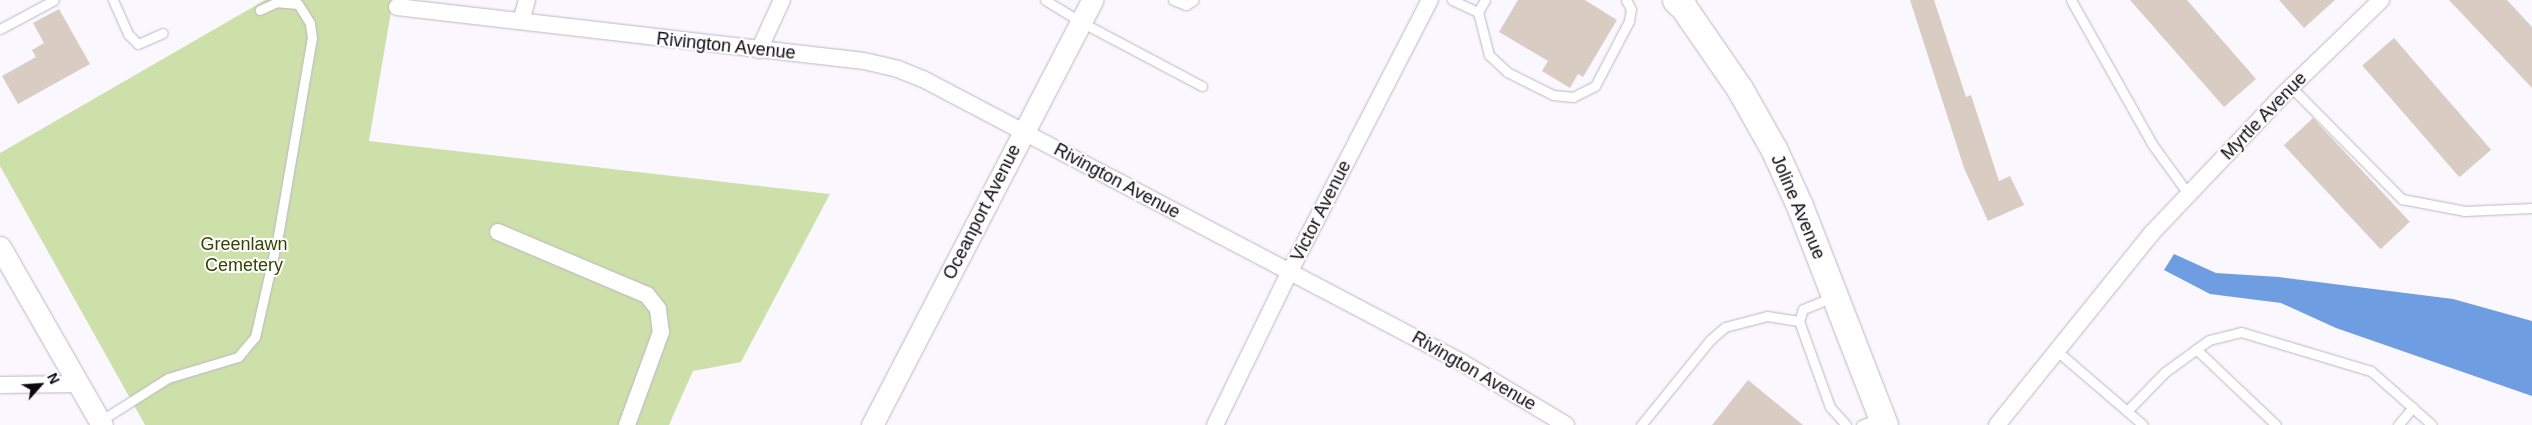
<!DOCTYPE html>
<html>
<head>
<meta charset="utf-8">
<style>
  body { margin:0 }
  #map { position:relative; width:2532px; height:425px; overflow:hidden; background:#faf8fe; font-family:Helvetica,sans-serif }
  div>[style] { position:absolute }
  .green>* { inset:0; background:#cee0aa }
  .water>* { inset:0; background:#6e9de1 }
  .building>* { inset:0; background:#d9ccc3; transform-origin:0 0 }
  .roads { filter:drop-shadow(0 0 1px #bbb6c3) drop-shadow(0 0 1px #bbb6c3) }
  .service>* { height:9px; margin:-4.5px; padding:0 4.5px; transform-origin:4.5px; border-radius:4.5px; background:#fff }
  .minor>* { height:16px; margin:-8px; padding:0 8px; transform-origin:8px; border-radius:8px; background:#fff }
  .tertiary>* { height:21px; margin:-10.5px; padding:0 10.5px; transform-origin:10.5px; border-radius:10.5px; background:#fff }
  .primary>* { height:26px; margin:-13px; padding:0 13px; transform-origin:13px; border-radius:13px; background:#fff }
  .trunk>* { height:28px; margin:-14px; padding:0 14px; transform-origin:14px; border-radius:14px; background:#fff }
  span { translate:-50% -50%; white-space:nowrap; text-align:center; line-height:1.15; -webkit-text-stroke:4px #fff; paint-order:stroke }
  .street-label { font-size:18px; color:#0c0a0f }
  .park-label { font-size:18px; color:#354302 }
  .north { position:absolute; left:15px; top:360px; width:50px; height:50px; -webkit-text-stroke:4px #fff; paint-order:stroke; rotate:64deg; font-size:14px; font-weight:700; line-height:20px; text-align:center; color:#0c0a0f }
  .north::after { content:''; display:block; margin:auto; width:18px; height:22px; background:#0c0a0f; clip-path:polygon(50% 0,100% 100%,50% 72%,0 100%) }
</style>
</head>
<body>
<div id="map">
  <div class="green">
    <div style="clip-path:polygon(265px 0,393px 0,369px 141px,830px 194px,741px 362px,693px 371px,669px 425px,145px 425px,0 166px,0 153px)"></div>
  </div>
  <div class="water">
    <div style="clip-path:polygon(2174px 254px,2216px 273px,2279px 277px,2453px 299px,2532px 321px,2532px 396px,2336px 328px,2281px 303px,2210px 294px,2164px 270px)"></div>
  </div>
  <div class="building">
    <div style="clip-path:polygon(1518px 0,1585px 0,1617px 20px,1583px 77px,1578px 74px,1570px 88px,1542px 71px,1548px 61px,1499px 32px)"></div>
    <div style="clip-path:polygon(1910px 0,1934px 0,1966px 97px,1971px 95px,1999px 181px,2010px 176px,2024px 205px,1988px 221px,1964px 168px)"></div>
    <div style="clip-path:polygon(2130px 0,2187px 0,2256px 79px,2224px 107px)"></div>
    <div style="clip-path:polygon(2279px 0,2335px 0,2304px 28px)"></div>
    <div style="clip-path:polygon(2449px 0,2507px 0,2532px 27px,2532px 88px)"></div>
    <div style="clip-path:polygon(59px 9px,90px 64px,18px 104px,2px 76px,36px 57px,32px 50px,44px 43px,33px 23px)"></div>
    <div style="left:2394px;top:38px;width:148px;height:42px;rotate:49deg"></div>
    <div style="left:2313px;top:118px;width:142px;height:40px;rotate:47deg"></div>
    <div style="clip-path:polygon(1748px 380px,1803px 425px,1712px 425px)"></div>
  </div>
  <div class="roads">
    <div class="service">
      <div style="left:113px;top:0;width:37px;rotate:66deg"></div>
      <div style="left:128px;top:34px;width:14px;rotate:45deg"></div>
      <div style="left:138px;top:44px;width:27px;rotate:-24deg"></div>
      <div style="left:1045px;top:0;width:42px;rotate:31.4deg"></div>
      <div style="left:1081px;top:22px;width:137px;rotate:27.9deg"></div>
      <div style="left:1173px;top:0;width:14px;rotate:21deg"></div>
      <div style="left:1186px;top:5px;width:9px;rotate:-32deg"></div>
      <div style="left:1452px;top:0;width:29px;rotate:25deg"></div>
      <div style="left:1478px;top:12px;width:14px;rotate:-60deg"></div>
      <div style="left:2071px;top:0;width:165px;rotate:60.6deg"></div>
      <div style="left:2152px;top:144px;width:63px;rotate:54deg"></div>
      <div style="left:1478px;top:12px;width:44px;rotate:75.7deg"></div>
      <div style="left:1489px;top:55px;width:25px;rotate:43deg"></div>
      <div style="left:1507px;top:72px;width:51px;rotate:26.6deg"></div>
      <div style="left:1553px;top:95px;width:20px;rotate:6deg"></div>
      <div style="left:1573px;top:97px;width:25px;rotate:-27deg"></div>
      <div style="left:1595px;top:86px;width:73px;rotate:-62.4deg"></div>
      <div style="left:1629px;top:21px;width:12px;rotate:-81deg"></div>
      <div style="left:1631px;top:9px;width:10px;rotate:-119deg"></div>
      <div style="left:0;top:29px;width:61px;rotate:-28.2deg"></div>
      <div style="left:2291px;top:87px;width:158px;rotate:45.3deg"></div>
      <div style="left:2402px;top:199px;width:64px;rotate:10.8deg"></div>
      <div style="left:2465px;top:211px;width:67px;rotate:-2.6deg"></div>
      <div style="left:1833px;top:297px;width:32px;rotate:158deg"></div>
      <div style="left:1803px;top:309px;width:13px;rotate:108deg"></div>
      <div style="left:1799px;top:321px;width:91px;rotate:70.2deg"></div>
      <div style="left:1830px;top:407px;width:24px;rotate:48deg"></div>
      <div style="left:2196px;top:349px;width:110px;rotate:43.5deg"></div>
      <div style="left:2057px;top:351px;width:113px;rotate:40.7deg"></div>
      <div style="left:2128px;top:410px;width:53px;rotate:-45.8deg"></div>
      <div style="left:2165px;top:372px;width:54px;rotate:-36deg"></div>
      <div style="left:2209px;top:340px;width:33px;rotate:-14deg"></div>
      <div style="left:2241px;top:332px;width:136px;rotate:16.7deg"></div>
      <div style="left:2371px;top:371px;width:81px;rotate:41.5deg"></div>
      <div style="left:100px;top:421px;width:80px;rotate:-32.3deg"></div>
      <div style="left:168px;top:378px;width:73px;rotate:-16.7deg"></div>
      <div style="left:238px;top:357px;width:26px;rotate:-50deg"></div>
      <div style="left:255px;top:337px;width:104px;rotate:-77.2deg"></div>
      <div style="left:278px;top:236px;width:201px;rotate:-80.3deg"></div>
      <div style="left:312px;top:38px;width:15px;rotate:-98deg"></div>
      <div style="left:310px;top:23px;width:22px;rotate:-122deg"></div>
      <div style="left:298px;top:4px;width:21px;rotate:-175deg"></div>
      <div style="left:277px;top:2px;width:19px;rotate:155deg"></div>
      <div style="left:1641px;top:425px;width:109px;rotate:-50.9deg"></div>
      <div style="left:1710px;top:340px;width:20px;rotate:-41deg"></div>
      <div style="left:1725px;top:327px;width:43px;rotate:-14.7deg"></div>
      <div style="left:1767px;top:316px;width:32px;rotate:9deg"></div>
      <div style="left:1861px;top:425px;width:19px;rotate:-21deg"></div>
      <div style="left:2398px;top:425px;width:23px;rotate:-50deg"></div>
    </div>
    <div class="minor">
      <div style="left:397px;top:7px;width:470px;rotate:6.6deg"></div>
      <div style="left:864px;top:61px;width:35px;rotate:13deg"></div>
      <div style="left:898px;top:69px;width:27px;rotate:22deg"></div>
      <div style="left:923px;top:79px;width:610px;rotate:27.74deg"></div>
      <div style="left:1463px;top:363px;width:120px;rotate:31deg"></div>
      <div style="left:521px;top:21px;width:22px;rotate:-74deg"></div>
      <div style="left:759px;top:50px;width:55px;rotate:-65.3deg"></div>
      <div style="left:498px;top:232px;width:162px;rotate:22.9deg"></div>
      <div style="left:647px;top:295px;width:18px;rotate:52deg"></div>
      <div style="left:658px;top:309px;width:23px;rotate:83deg"></div>
      <div style="left:661px;top:332px;width:99px;rotate:110.1deg"></div>
      <div style="left:0;top:385px;width:79px;rotate:-0.7deg"></div>
      <div style="left:1215px;top:425px;width:171px;rotate:-64deg"></div>
      <div style="left:1290px;top:271px;width:305px;rotate:-62.7deg"></div>
      <div style="left:1997px;top:425px;width:245px;rotate:-51.1deg"></div>
      <div style="left:2151px;top:234px;width:195px;rotate:-46.5deg"></div>
      <div style="left:2285px;top:93px;width:134px;rotate:-44.1deg"></div>
    </div>
    <div class="tertiary">
      <div style="left:0;top:247px;width:205px;rotate:60.2deg"></div>
      <div style="left:872px;top:425px;width:479px;rotate:-62.6deg"></div>
    </div>
    <div class="primary">
      <div style="left:1682px;top:5px;width:102px;rotate:55.4deg"></div>
      <div style="left:1740px;top:89px;width:69px;rotate:60.5deg"></div>
      <div style="left:1774px;top:149px;width:63px;rotate:65.5deg"></div>
      <div style="left:1800px;top:206px;width:235px;rotate:68.8deg"></div>
    </div>
    <div class="trunk">
      <div style="left:1677px;top:0;width:7px;rotate:45deg"></div>
    </div>
  </div>
  <div class="street-label">
    <span style="left:726px;top:46px;rotate:6deg">Rivington Avenue</span>
    <span style="left:2264px;top:116px;rotate:-46deg">Myrtle Avenue</span>
    <span style="left:1117px;top:181px;rotate:28deg">Rivington Avenue</span>
    <span style="left:1798px;top:207px;rotate:67deg">Joline Avenue</span>
    <span style="left:1321px;top:211px;rotate:-63deg">Victor Avenue</span>
    <span style="left:982px;top:212px;rotate:-63deg">Oceanport Avenue</span>
    <span style="left:1474px;top:371px;rotate:30deg">Rivington Avenue</span>
  </div>
  <div class="park-label">
    <span style="left:244px;top:255px">Greenlawn<br>Cemetery</span>
  </div>
  <div class="north">N</div>
</div>
</body>
</html>
